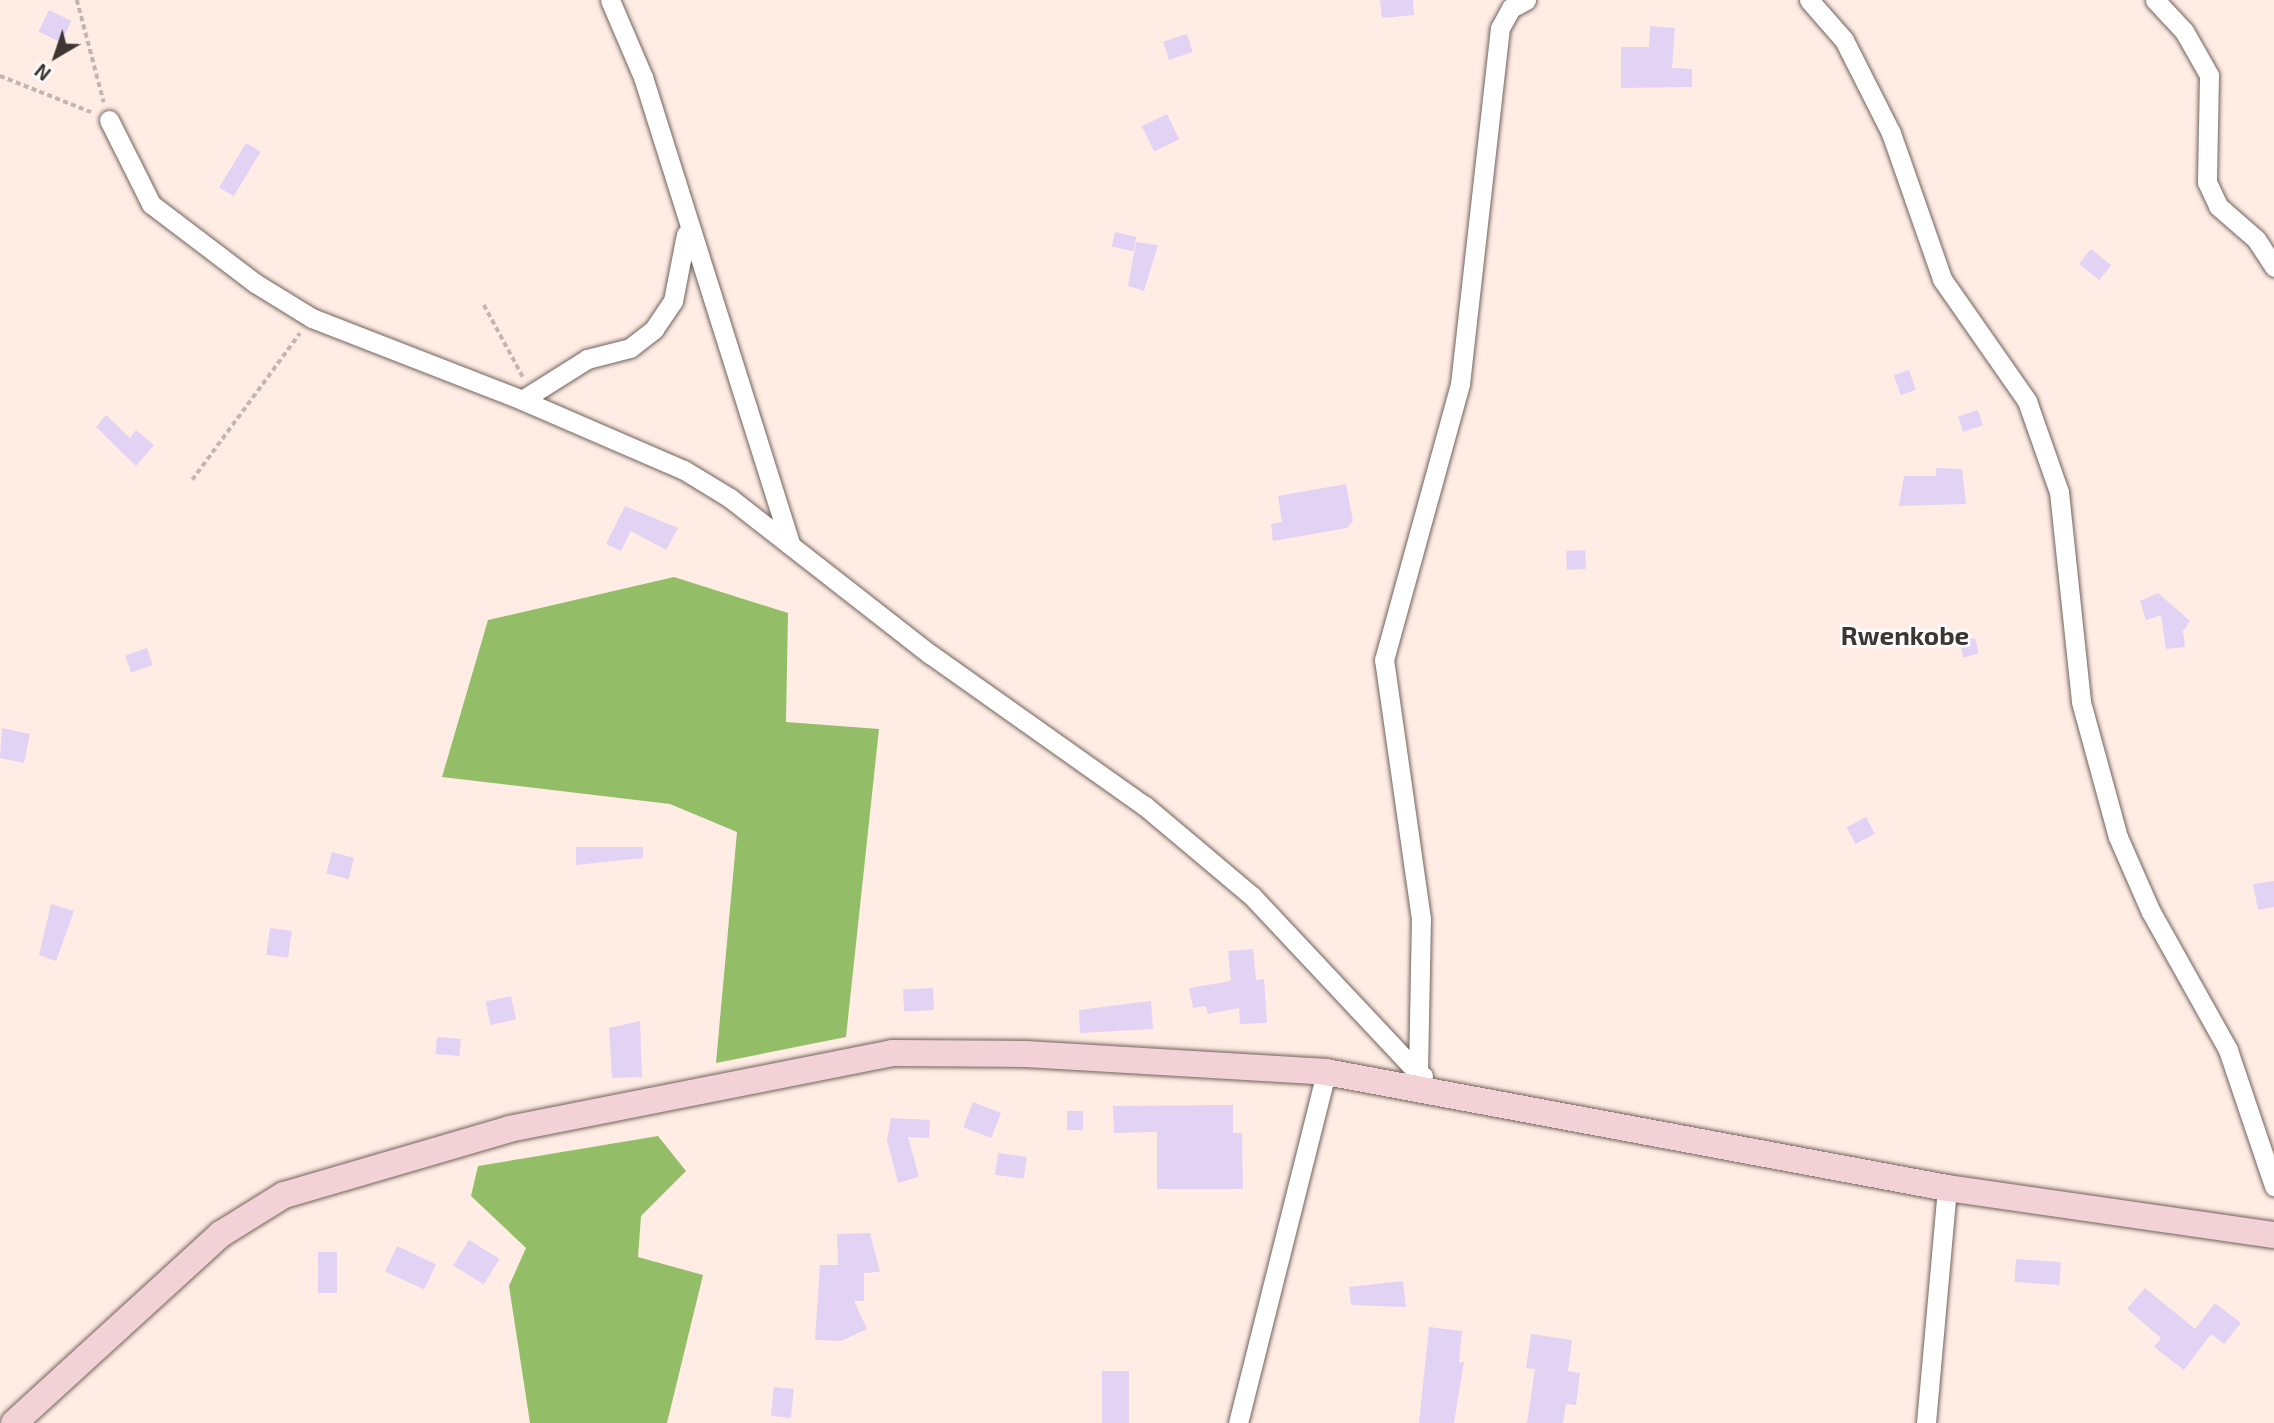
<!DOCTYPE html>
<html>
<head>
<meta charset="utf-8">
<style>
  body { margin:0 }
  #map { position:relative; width:2274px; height:1423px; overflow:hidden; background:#ffede5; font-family:"Exo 2",sans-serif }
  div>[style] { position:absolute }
  .forest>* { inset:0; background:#93bd67 }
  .building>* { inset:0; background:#e2d2f4; transform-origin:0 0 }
  .path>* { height:3.5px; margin-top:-1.75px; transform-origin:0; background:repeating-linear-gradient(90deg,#c4b6af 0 5px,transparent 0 8.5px) }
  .roads { filter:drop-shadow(0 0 2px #71625b) drop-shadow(0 0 2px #71625b) }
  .street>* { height:19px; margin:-9.5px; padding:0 9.5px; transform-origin:9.5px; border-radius:9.5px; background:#fff }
  .secondary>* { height:26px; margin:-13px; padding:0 13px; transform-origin:13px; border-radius:13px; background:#f2d1d7 }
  span { translate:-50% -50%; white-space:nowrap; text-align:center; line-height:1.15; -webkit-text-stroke:5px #fff; paint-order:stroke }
  .quarter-label { font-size:26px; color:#3d3633; font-weight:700 }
  .north { position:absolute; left:21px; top:21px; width:70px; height:70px; -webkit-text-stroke:5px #fff; paint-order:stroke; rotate:219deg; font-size:19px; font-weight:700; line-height:28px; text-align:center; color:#3d3633 }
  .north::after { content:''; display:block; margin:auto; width:24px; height:32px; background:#3d3633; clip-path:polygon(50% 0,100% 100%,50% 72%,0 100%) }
</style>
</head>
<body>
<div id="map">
  <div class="forest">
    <div style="clip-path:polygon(674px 577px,788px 613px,786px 722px,879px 729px,846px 1037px,716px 1063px,737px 832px,670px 804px,442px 777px,488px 620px)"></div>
    <div style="clip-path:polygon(658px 1136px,686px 1171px,641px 1216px,638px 1257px,703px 1275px,667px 1423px,530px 1423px,509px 1286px,526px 1248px,471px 1196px,478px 1166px)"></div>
  </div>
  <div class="building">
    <div style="clip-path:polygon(1380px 0,1413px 0,1414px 15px,1382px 18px)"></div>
    <div style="left:49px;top:10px;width:25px;height:24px;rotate:26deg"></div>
    <div style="clip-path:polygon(1650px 26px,1675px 28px,1672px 68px,1692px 69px,1692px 87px,1621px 88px,1621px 47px,1649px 47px)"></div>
    <div style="left:1187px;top:34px;width:19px;height:25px;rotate:72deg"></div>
    <div style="left:1167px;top:114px;width:28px;height:28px;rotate:64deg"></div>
    <div style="left:246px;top:143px;width:17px;height:52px;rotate:31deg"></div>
    <div style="left:1115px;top:232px;width:22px;height:15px;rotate:13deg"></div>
    <div style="clip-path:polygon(1136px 242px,1158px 245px,1144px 291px,1128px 286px)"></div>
    <div style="left:2091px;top:249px;width:26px;height:19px;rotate:39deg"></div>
    <div style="left:1909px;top:370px;width:21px;height:16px;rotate:71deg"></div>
    <div style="left:1978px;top:410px;width:16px;height:21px;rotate:72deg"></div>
    <div style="clip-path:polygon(106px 415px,130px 438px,136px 430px,154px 445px,136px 466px,96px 427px)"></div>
    <div style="clip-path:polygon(1936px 468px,1962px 469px,1966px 504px,1899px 506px,1904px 476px,1936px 476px)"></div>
    <div style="clip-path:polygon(1346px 484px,1353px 521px,1347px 528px,1273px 541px,1271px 524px,1282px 522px,1278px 496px)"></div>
    <div style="clip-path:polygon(625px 506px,678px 528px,666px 550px,631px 531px,621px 551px,606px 544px)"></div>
    <div style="left:1585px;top:550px;width:19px;height:19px;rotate:87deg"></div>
    <div style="clip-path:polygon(2158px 593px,2190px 621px,2183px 631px,2185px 647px,2166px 649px,2161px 615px,2146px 620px,2140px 601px)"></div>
    <div style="left:1975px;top:638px;width:16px;height:16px;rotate:76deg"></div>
    <div style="left:147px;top:648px;width:18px;height:23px;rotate:71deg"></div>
    <div style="clip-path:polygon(2px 728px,30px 734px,24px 763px,0 758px)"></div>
    <div style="left:1866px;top:817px;width:19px;height:22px;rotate:62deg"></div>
    <div style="clip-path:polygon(576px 847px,643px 847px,643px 858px,576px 865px)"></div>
    <div style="left:332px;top:852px;width:23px;height:22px;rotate:15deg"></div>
    <div style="clip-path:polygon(2274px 881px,2274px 907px,2258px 910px,2253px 884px)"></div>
    <div style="clip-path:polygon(51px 904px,74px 911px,56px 961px,39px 955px)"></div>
    <div style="left:270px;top:928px;width:22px;height:27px;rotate:8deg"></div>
    <div style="clip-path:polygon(1253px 949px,1256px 980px,1264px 979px,1267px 1023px,1240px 1024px,1239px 1008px,1208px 1014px,1206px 1006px,1193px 1008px,1189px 988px,1231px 981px,1228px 951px)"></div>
    <div style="left:933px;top:988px;width:22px;height:30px;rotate:87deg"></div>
    <div style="left:511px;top:996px;width:24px;height:26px;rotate:78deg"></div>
    <div style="clip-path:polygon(1151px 1001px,1153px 1029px,1080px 1033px,1079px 1010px)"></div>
    <div style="clip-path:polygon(640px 1021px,642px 1077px,612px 1078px,609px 1028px)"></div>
    <div style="left:437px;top:1037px;width:24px;height:17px;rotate:5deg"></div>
    <div style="left:973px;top:1102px;width:30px;height:27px;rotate:21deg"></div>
    <div style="clip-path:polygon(1233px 1105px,1233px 1133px,1242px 1133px,1243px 1189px,1157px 1189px,1157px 1132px,1114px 1133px,1113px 1106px)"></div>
    <div style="left:1067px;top:1111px;width:16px;height:19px"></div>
    <div style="clip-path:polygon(891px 1118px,930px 1120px,929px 1138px,908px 1137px,919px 1177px,898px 1183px,887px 1140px)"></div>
    <div style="left:998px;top:1153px;width:29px;height:22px;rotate:8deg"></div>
    <div style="clip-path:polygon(870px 1233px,880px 1272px,864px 1273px,864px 1301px,854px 1301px,867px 1329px,841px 1341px,815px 1340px,820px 1265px,838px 1265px,837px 1234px)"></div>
    <div style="left:469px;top:1240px;width:36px;height:30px;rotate:32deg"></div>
    <div style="left:397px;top:1246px;width:43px;height:28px;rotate:25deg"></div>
    <div style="left:318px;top:1252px;width:19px;height:41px"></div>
    <div style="left:2016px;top:1259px;width:45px;height:23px;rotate:4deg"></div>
    <div style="clip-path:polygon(1403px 1281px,1406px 1307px,1351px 1305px,1349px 1287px)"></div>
    <div style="clip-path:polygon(2145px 1288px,2195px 1329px,2215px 1303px,2241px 1323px,2224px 1344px,2211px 1334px,2184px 1370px,2154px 1347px,2161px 1338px,2127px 1309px)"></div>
    <div style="clip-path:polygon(1429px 1327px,1462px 1331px,1459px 1362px,1464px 1362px,1454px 1423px,1419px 1423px)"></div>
    <div style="clip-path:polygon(1531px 1334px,1572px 1340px,1568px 1371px,1580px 1373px,1576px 1405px,1566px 1404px,1563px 1423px,1527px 1423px,1535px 1369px,1526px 1368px)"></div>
    <div style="left:1102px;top:1371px;width:27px;height:52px"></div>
    <div style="left:774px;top:1387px;width:20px;height:29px;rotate:6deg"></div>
  </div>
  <div class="path">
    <div style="left:77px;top:0;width:106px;rotate:75.3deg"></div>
    <div style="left:0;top:76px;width:98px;rotate:21.6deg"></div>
    <div style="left:484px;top:305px;width:82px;rotate:61.6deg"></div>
    <div style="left:192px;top:480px;width:182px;rotate:-53.7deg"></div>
  </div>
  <div class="roads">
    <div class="street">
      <div style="left:610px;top:0;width:84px;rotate:66.8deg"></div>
      <div style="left:643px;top:77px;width:489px;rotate:72.5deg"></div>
      <div style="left:1809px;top:0;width:53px;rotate:48.8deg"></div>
      <div style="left:1844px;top:40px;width:104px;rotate:63.2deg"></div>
      <div style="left:1891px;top:133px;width:155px;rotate:70.7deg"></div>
      <div style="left:1942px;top:279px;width:149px;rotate:55.1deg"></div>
      <div style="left:2027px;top:401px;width:96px;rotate:70.6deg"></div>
      <div style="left:2059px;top:492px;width:211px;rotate:84deg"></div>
      <div style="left:2081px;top:702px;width:140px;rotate:74.7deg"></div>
      <div style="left:2118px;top:837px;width:82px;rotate:66.3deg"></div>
      <div style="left:2151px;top:912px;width:158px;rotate:60.8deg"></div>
      <div style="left:2228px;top:1050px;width:144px;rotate:71.3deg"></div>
      <div style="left:2155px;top:0;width:42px;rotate:46.9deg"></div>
      <div style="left:2184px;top:31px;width:51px;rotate:60.4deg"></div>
      <div style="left:2209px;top:75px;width:107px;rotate:91.1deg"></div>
      <div style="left:2207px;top:182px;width:26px;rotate:65deg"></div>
      <div style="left:2218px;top:206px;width:50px;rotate:41deg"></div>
      <div style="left:2256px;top:239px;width:33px;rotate:57deg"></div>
      <div style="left:109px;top:120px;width:94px;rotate:63.4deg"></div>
      <div style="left:151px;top:204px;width:131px;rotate:37.2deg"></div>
      <div style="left:255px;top:283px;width:67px;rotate:31.6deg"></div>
      <div style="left:312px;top:318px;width:225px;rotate:21.3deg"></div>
      <div style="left:522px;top:400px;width:176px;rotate:23.4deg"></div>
      <div style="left:684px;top:470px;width:54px;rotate:31.3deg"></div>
      <div style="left:730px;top:498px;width:254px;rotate:38deg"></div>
      <div style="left:930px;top:654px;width:263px;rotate:35.3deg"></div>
      <div style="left:1145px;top:806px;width:140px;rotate:40.1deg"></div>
      <div style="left:1252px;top:896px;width:243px;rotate:46.8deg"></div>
      <div style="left:522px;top:400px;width:77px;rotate:-32.2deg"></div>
      <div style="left:587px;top:359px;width:44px;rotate:-14.3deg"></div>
      <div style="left:630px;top:348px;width:31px;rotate:-38deg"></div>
      <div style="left:654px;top:329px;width:34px;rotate:-56deg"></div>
      <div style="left:673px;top:301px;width:68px;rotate:-79deg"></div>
      <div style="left:1423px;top:1076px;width:6px;rotate:-149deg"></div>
      <div style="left:1418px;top:1073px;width:154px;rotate:-88.9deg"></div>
      <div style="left:1421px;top:919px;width:262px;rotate:-98.1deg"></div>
      <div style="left:1384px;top:660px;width:286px;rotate:-74.6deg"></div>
      <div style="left:1460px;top:384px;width:358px;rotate:-83.6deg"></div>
      <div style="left:1500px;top:28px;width:23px;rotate:-61deg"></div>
      <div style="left:1511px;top:8px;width:17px;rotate:-28deg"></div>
      <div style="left:1238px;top:1423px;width:362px;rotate:-75.9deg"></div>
      <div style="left:1926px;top:1423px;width:236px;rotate:-84.9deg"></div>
    </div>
    <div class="secondary">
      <div style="left:14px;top:1423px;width:280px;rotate:-42.4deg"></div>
      <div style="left:221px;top:1234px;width:74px;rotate:-31.8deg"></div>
      <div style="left:284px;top:1195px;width:234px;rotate:-16.3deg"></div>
      <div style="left:509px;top:1129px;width:390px;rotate:-11.2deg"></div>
      <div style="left:892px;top:1053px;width:134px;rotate:0.4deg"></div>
      <div style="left:1026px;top:1054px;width:301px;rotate:3.4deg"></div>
      <div style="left:1326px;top:1072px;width:632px;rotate:10.58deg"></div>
      <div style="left:1947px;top:1188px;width:330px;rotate:8.2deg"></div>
    </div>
  </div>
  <div class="quarter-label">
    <span style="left:1905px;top:635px">Rwenkobe</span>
  </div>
  <div class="north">N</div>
</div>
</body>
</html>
